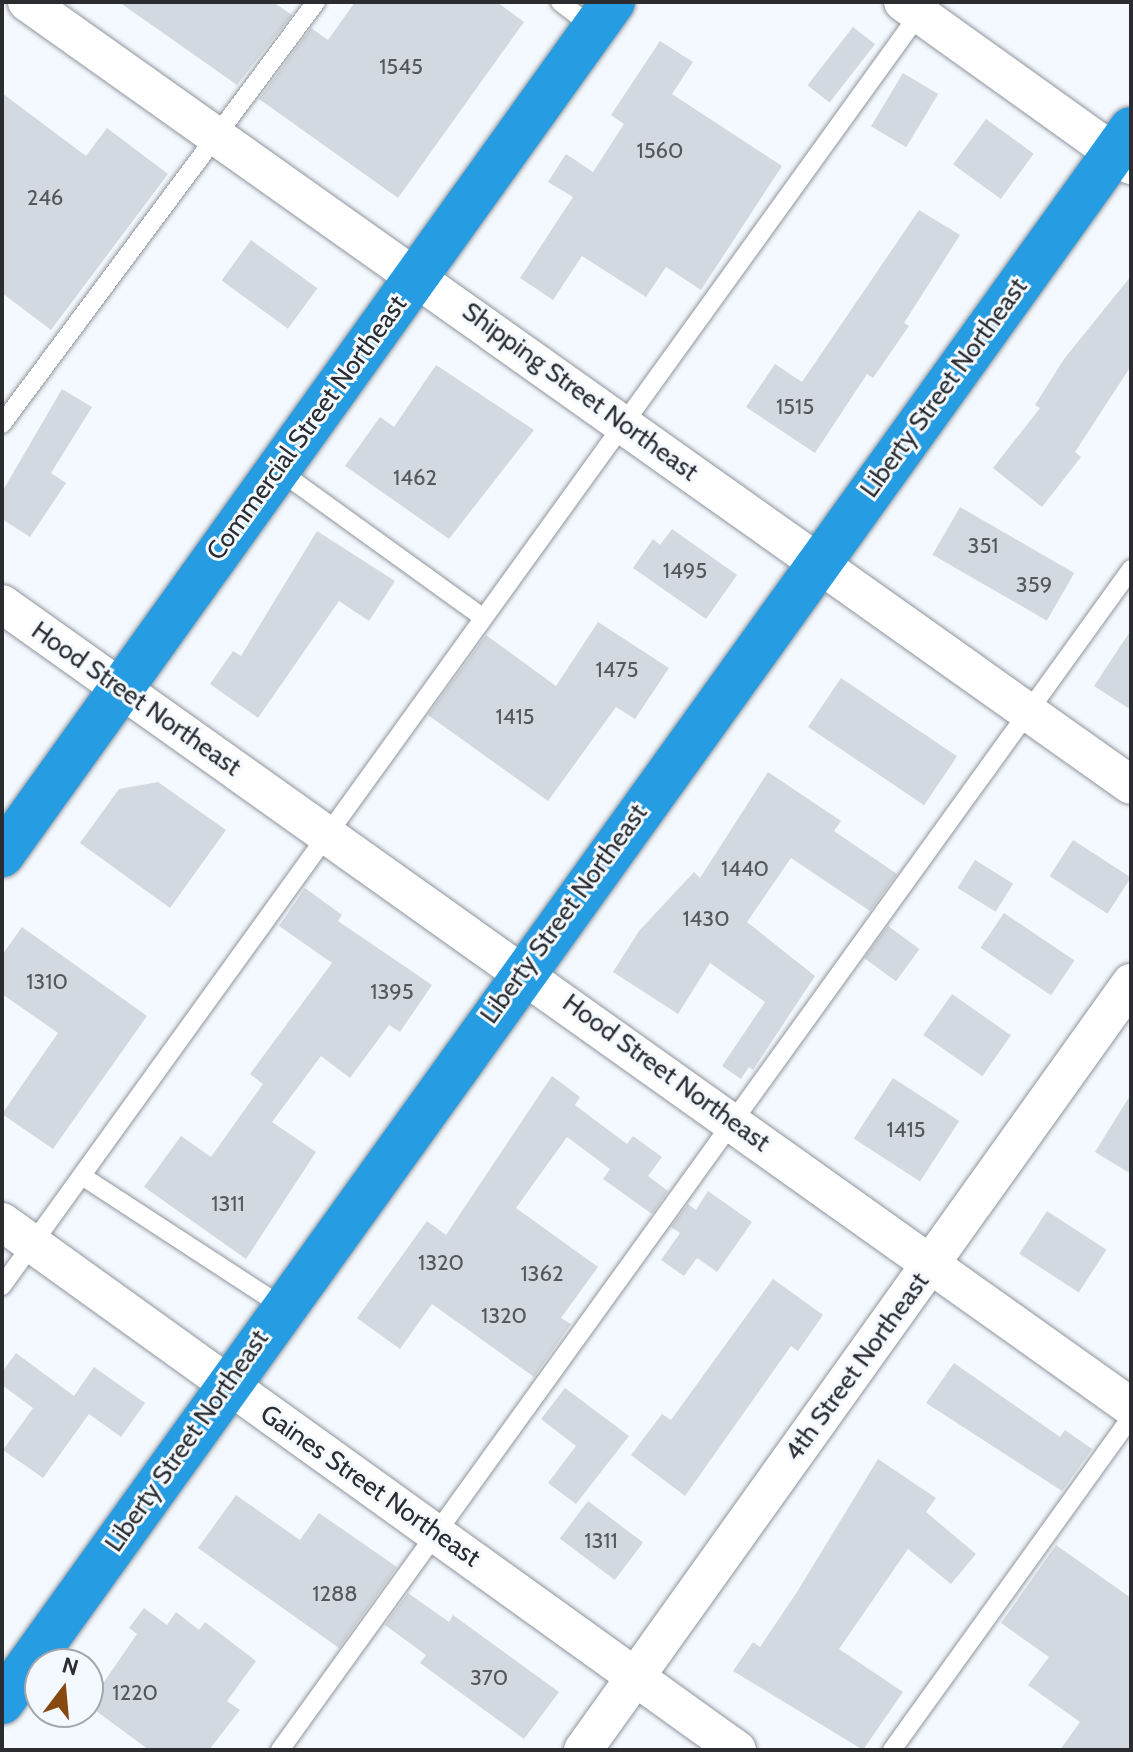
<!DOCTYPE html>
<html>
<head>
<meta charset="utf-8">
<style>
  body { margin:0 }
  #map { position:relative; width:1133px; height:1752px; overflow:hidden; background:#f4f9ff; font-family:Cabin,sans-serif }
  div>[style] { position:absolute }
  .building>* { inset:0; background:#d3d9e0; transform-origin:0 0 }
  .roads { filter:drop-shadow(0 0 2px #90969d) drop-shadow(0 0 2px #90969d) }
  .lane>* { height:18px; margin:-9px; padding:0 9px; transform-origin:9px; border-radius:9px; background:#fff }
  .street>* { height:38px; margin:-19px; padding:0 19px; transform-origin:19px; border-radius:19px; background:#fff }
  .highway>* { height:44px; margin:-22px; padding:0 22px; transform-origin:22px; border-radius:22px; background:#269de2 }
  span { translate:-50% -50%; white-space:nowrap; text-align:center; line-height:1.15; -webkit-text-stroke:6px #f4f9ff; paint-order:stroke }
  .number-label { font-size:22px; color:#54575b }
  .number-label span { -webkit-text-stroke-width:0 }
  .street-label { font-size:26px; color:#2a2c2f }
  .frame { position:absolute; inset:0; border:4px solid #2a2c2f; pointer-events:none }
  .north { position:absolute; left:24px; top:1648px; width:80px; height:80px; box-sizing:border-box; background:#f4f9ff; border:2px solid #a3a7ac; border-radius:50%; rotate:16deg; font-size:22px; font-weight:700; line-height:32px; text-align:center; color:#2a2c2f }
  .north::after { content:''; display:block; margin:auto; width:28px; height:36px; background:#884910; clip-path:polygon(50% 0,100% 100%,50% 72%,0 100%) }
</style>
</head>
<body>
<div id="map">
  <div class="building">
    <div style="clip-path:polygon(119px 2px,273px 2px,292px 15px,237px 85px)"></div>
    <div style="clip-path:polygon(355px 2px,497px 2px,524px 22px,398px 198px,259px 99px,311px 28px,328px 40px)"></div>
    <div style="left:853px;top:27px;width:28px;height:74px;rotate:38deg"></div>
    <div style="clip-path:polygon(660px 41px,693px 62px,672px 94px,782px 166px,701px 290px,666px 267px,646px 297px,582px 256px,553px 300px,520px 278px,573px 197px,548px 182px,566px 154px,593px 172px,624px 124px,611px 115px)"></div>
    <div style="left:903px;top:73px;width:41px;height:62px;rotate:31deg"></div>
    <div style="clip-path:polygon(2px 93px,86px 156px,107px 128px,168px 174px,51px 330px,2px 293px)"></div>
    <div style="left:986px;top:119px;width:59px;height:56px;rotate:36deg"></div>
    <div style="clip-path:polygon(919px 210px,960px 235px,904px 323px,909px 326px,873px 378px,867px 374px,815px 453px,746px 407px,775px 364px,802px 382px)"></div>
    <div style="left:251px;top:240px;width:82px;height:50px;rotate:36deg"></div>
    <div style="clip-path:polygon(1131px 276px,1131px 366px,1075px 452px,1081px 457px,1042px 507px,993px 468px,1040px 408px,1035px 405px,1064px 359px)"></div>
    <div style="clip-path:polygon(436px 365px,534px 430px,449px 539px,345px 466px,380px 417px,394px 427px)"></div>
    <div style="clip-path:polygon(62px 389px,92px 407px,51px 473px,66px 483px,30px 537px,2px 519px,2px 492px)"></div>
    <div style="left:960px;top:507px;width:132px;height:55px;rotate:30deg"></div>
    <div style="clip-path:polygon(672px 529px,737px 575px,706px 619px,633px 568px,653px 539px,660px 545px)"></div>
    <div style="clip-path:polygon(317px 531px,395px 581px,369px 621px,339px 601px,258px 718px,210px 684px,233px 651px,241px 656px)"></div>
    <div style="clip-path:polygon(598px 622px,669px 668px,635px 719px,616px 707px,548px 801px,428px 715px,486px 635px,556px 686px)"></div>
    <div style="clip-path:polygon(1131px 630px,1131px 710px,1094px 686px)"></div>
    <div style="left:841px;top:678px;width:140px;height:59px;rotate:34deg"></div>
    <div style="clip-path:polygon(768px 772px,841px 821px,834px 831px,897px 874px,870px 911px,791px 858px,747px 922px,815px 976px,753px 1070px,749px 1067px,741px 1079px,722px 1066px,765px 1002px,710px 963px,678px 1014px,613px 972px,639px 931px,694px 872px,700px 878px)"></div>
    <div style="clip-path:polygon(158px 782px,226px 830px,170px 908px,80px 843px,119px 789px)"></div>
    <div style="left:1073px;top:840px;width:69px;height:43px;rotate:33deg"></div>
    <div style="left:975px;top:860px;width:45px;height:33px;rotate:32deg"></div>
    <div style="clip-path:polygon(305px 888px,342px 915px,338px 921px,432px 985px,400px 1032px,389px 1025px,350px 1078px,321px 1056px,272px 1122px,316px 1152px,246px 1259px,144px 1187px,181px 1136px,211px 1157px,263px 1084px,250px 1074px,332px 963px,279px 926px)"></div>
    <div style="left:1004px;top:913px;width:85px;height:42px;rotate:34deg"></div>
    <div style="left:888px;top:926px;width:39px;height:40px;rotate:36deg"></div>
    <div style="clip-path:polygon(22px 927px,147px 1016px,53px 1149px,2px 1114px,58px 1033px,2px 994px,2px 955px)"></div>
    <div style="left:952px;top:994px;width:72px;height:50px;rotate:35deg"></div>
    <div style="clip-path:polygon(552px 1076px,580px 1097px,575px 1105px,627px 1144px,633px 1136px,662px 1157px,648px 1176px,668px 1191px,652px 1214px,603px 1179px,610px 1169px,567px 1137px,516px 1208px,598px 1267px,561px 1318px,571px 1324px,534px 1377px,432px 1304px,400px 1349px,357px 1318px,427px 1221px,446px 1235px)"></div>
    <div style="left:893px;top:1078px;width:79px;height:72px;rotate:33deg"></div>
    <div style="clip-path:polygon(1131px 1094px,1131px 1174px,1095px 1152px)"></div>
    <div style="clip-path:polygon(708px 1191px,752px 1222px,717px 1272px,697px 1258px,684px 1276px,661px 1260px,680px 1233px,671px 1227px,688px 1204px,696px 1210px)"></div>
    <div style="left:1047px;top:1211px;width:71px;height:51px;rotate:33deg"></div>
    <div style="clip-path:polygon(773px 1279px,823px 1315px,798px 1351px,791px 1346px,685px 1496px,631px 1455px,662px 1414px,671px 1420px)"></div>
    <div style="clip-path:polygon(16px 1353px,74px 1396px,94px 1367px,145px 1403px,121px 1437px,89px 1414px,43px 1478px,3px 1450px,33px 1408px,2px 1385px,2px 1372px)"></div>
    <div style="clip-path:polygon(954px 1363px,1060px 1437px,1065px 1430px,1092px 1449px,1062px 1491px,926px 1403px)"></div>
    <div style="clip-path:polygon(565px 1388px,629px 1436px,576px 1504px,548px 1483px,576px 1446px,541px 1419px)"></div>
    <div style="clip-path:polygon(878px 1459px,936px 1498px,926px 1512px,976px 1554px,951px 1584px,908px 1549px,839px 1649px,903px 1692px,863px 1750px,733px 1671px,753px 1642px,760px 1647px,797px 1592px)"></div>
    <div style="clip-path:polygon(236px 1495px,300px 1540px,319px 1513px,397px 1567px,339px 1648px,198px 1548px)"></div>
    <div style="left:588px;top:1501px;width:69px;height:47px;rotate:37deg"></div>
    <div style="clip-path:polygon(1056px 1545px,1131px 1598px,1131px 1750px,1060px 1750px,1080px 1722px,1028px 1685px,1049px 1657px,1001px 1623px)"></div>
    <div style="clip-path:polygon(408px 1593px,449px 1622px,453px 1615px,559px 1692px,524px 1739px,420px 1663px,426px 1655px,385px 1625px)"></div>
    <div style="clip-path:polygon(144px 1608px,167px 1625px,176px 1612px,199px 1630px,205px 1622px,256px 1661px,227px 1701px,240px 1710px,209px 1750px,149px 1750px,88px 1705px,137px 1634px,129px 1628px)"></div>
  </div>
  <div class="roads">
    <div class="lane">
      <div style="left:560px;top:2px;width:43px;rotate:37.4deg"></div>
      <div style="left:2px;top:424px;width:526px;rotate:-53.35deg"></div>
      <div style="left:277px;top:469px;width:253px;rotate:35.8deg"></div>
      <div style="left:82px;top:1176px;width:240px;rotate:33.1deg"></div>
      <div style="left:2px;top:1286px;width:1568px;rotate:-54.21deg"></div>
      <div style="left:280px;top:1750px;width:1456px;rotate:-54.22deg"></div>
      <div style="left:892px;top:1750px;width:410px;rotate:-54.3deg"></div>
    </div>
    <div class="street">
      <div style="left:27px;top:2px;width:1353px;rotate:35.35deg"></div>
      <div style="left:903px;top:2px;width:280px;rotate:35.6deg"></div>
      <div style="left:2px;top:604px;width:1385px;rotate:35.42deg"></div>
      <div style="left:2px;top:1222px;width:905px;rotate:35.69deg"></div>
      <div style="left:583px;top:1750px;width:943px;rotate:-54.46deg"></div>
    </div>
    <div class="highway">
      <div style="left:2px;top:855px;width:1049px;rotate:-54.39deg"></div>
      <div style="left:2px;top:1702px;width:1936px;rotate:-54.33deg"></div>
    </div>
  </div>
  <div class="number-label">
    <span style="left:401px;top:67px">1545</span>
    <span style="left:660px;top:151px">1560</span>
    <span style="left:45px;top:198px">246</span>
    <span style="left:795px;top:407px">1515</span>
    <span style="left:415px;top:478px">1462</span>
    <span style="left:983px;top:546px">351</span>
    <span style="left:685px;top:571px">1495</span>
    <span style="left:1034px;top:585px">359</span>
    <span style="left:617px;top:670px">1475</span>
    <span style="left:515px;top:717px">1415</span>
    <span style="left:745px;top:869px">1440</span>
    <span style="left:706px;top:919px">1430</span>
    <span style="left:47px;top:982px">1310</span>
    <span style="left:392px;top:992px">1395</span>
    <span style="left:906px;top:1130px">1415</span>
    <span style="left:228px;top:1204px">1311</span>
    <span style="left:441px;top:1263px">1320</span>
    <span style="left:542px;top:1274px">1362</span>
    <span style="left:504px;top:1316px">1320</span>
    <span style="left:601px;top:1541px">1311</span>
    <span style="left:335px;top:1594px">1288</span>
    <span style="left:489px;top:1678px">370</span>
    <span style="left:135px;top:1693px">1220</span>
  </div>
  <div class="street-label">
    <span style="left:944px;top:388px;rotate:-54deg">Liberty Street Northeast</span>
    <span style="left:580px;top:392px;rotate:36deg">Shipping Street Northeast</span>
    <span style="left:307px;top:428px;rotate:-54deg">Commercial Street Northeast</span>
    <span style="left:136px;top:699px;rotate:35deg">Hood Street Northeast</span>
    <span style="left:564px;top:914px;rotate:-54deg">Liberty Street Northeast</span>
    <span style="left:666px;top:1073px;rotate:36deg">Hood Street Northeast</span>
    <span style="left:857px;top:1367px;rotate:-54deg">4th Street Northeast</span>
    <span style="left:187px;top:1441px;rotate:-55deg">Liberty Street Northeast</span>
    <span style="left:370px;top:1486px;rotate:35deg">Gaines Street Northeast</span>
  </div>
  <div class="frame"></div>
  <div class="north">N</div>
</div>
</body>
</html>
